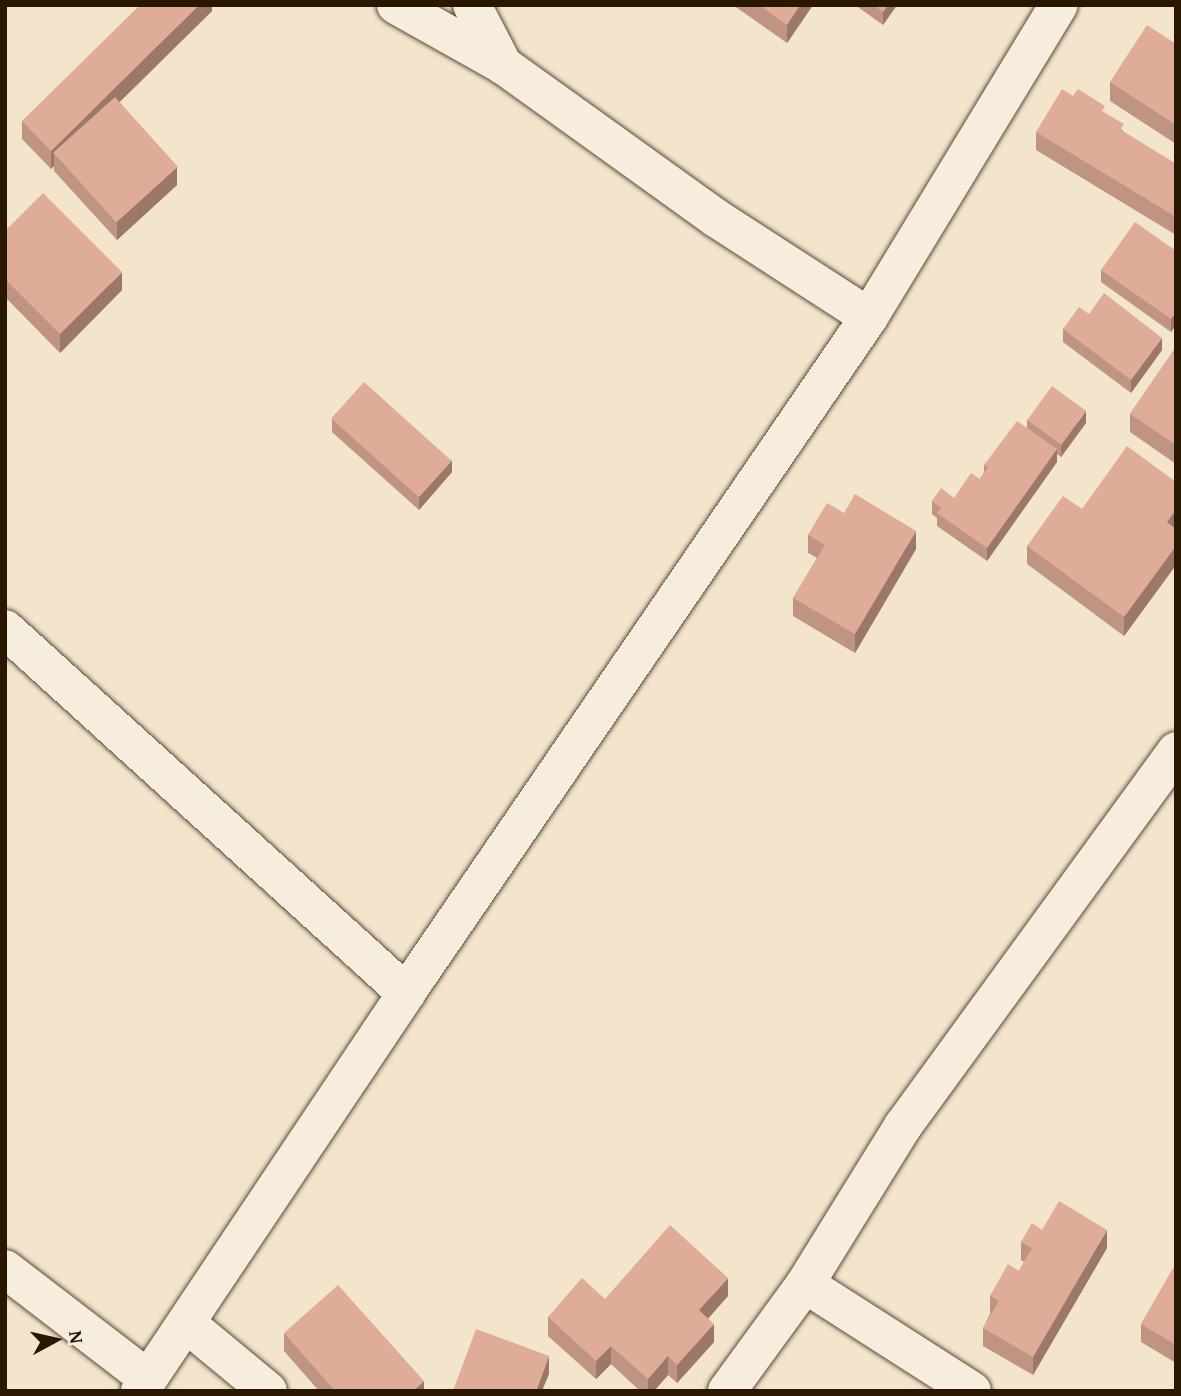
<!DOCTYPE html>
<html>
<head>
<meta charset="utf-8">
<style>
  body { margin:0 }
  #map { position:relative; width:1181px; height:1396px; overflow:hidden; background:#f3e4cc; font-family:"Gentium Book Plus",serif }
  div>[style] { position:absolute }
  .roads { filter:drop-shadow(0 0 2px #5c4a34) drop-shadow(0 0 2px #5c4a34) }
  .street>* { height:38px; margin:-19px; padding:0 19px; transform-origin:19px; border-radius:19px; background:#f7edde }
  .wall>* { inset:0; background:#bf9483 }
  .shaded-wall>* { inset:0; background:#9b786a }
  .building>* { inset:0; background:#deac98; transform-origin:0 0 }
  span { translate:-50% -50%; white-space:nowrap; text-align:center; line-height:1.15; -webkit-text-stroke:5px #f7edde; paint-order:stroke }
  .frame { position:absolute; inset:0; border:7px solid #291702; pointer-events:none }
  .north { position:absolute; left:21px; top:1305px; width:70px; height:70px; -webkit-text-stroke:5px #f7edde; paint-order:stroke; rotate:82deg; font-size:19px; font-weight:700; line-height:28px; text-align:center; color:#291702 }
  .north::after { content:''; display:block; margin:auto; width:24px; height:32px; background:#291702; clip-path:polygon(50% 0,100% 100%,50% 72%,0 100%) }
</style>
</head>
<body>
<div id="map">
  <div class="roads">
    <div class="street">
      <div style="left:396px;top:5px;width:123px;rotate:29.3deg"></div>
      <div style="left:503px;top:65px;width:262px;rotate:35.7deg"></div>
      <div style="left:716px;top:218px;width:182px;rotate:32.9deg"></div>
      <div style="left:472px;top:5px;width:68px;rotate:62.7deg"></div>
      <div style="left:5px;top:629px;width:542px;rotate:42.23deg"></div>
      <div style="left:5px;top:1269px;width:179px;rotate:37.5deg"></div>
      <div style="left:805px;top:1284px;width:198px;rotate:32.6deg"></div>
      <div style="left:187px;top:1324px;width:105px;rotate:39.6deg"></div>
      <div style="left:140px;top:1391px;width:479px;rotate:-56.2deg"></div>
      <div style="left:406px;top:993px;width:819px;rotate:-55.59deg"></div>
      <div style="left:869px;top:317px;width:365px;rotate:-58.7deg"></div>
      <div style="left:727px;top:1391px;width:132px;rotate:-53.9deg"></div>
      <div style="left:805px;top:1284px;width:186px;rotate:-58.2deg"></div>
      <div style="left:903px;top:1126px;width:464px;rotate:-53.9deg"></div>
    </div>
  </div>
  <div class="wall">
    <div style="clip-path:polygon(212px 5px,212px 11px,119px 102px,177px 185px,117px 240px,54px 171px,54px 166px,51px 169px,22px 139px,22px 121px)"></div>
    <div style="clip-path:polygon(733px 5px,813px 5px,787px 43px)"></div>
    <div style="clip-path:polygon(855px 5px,897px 5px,883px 25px)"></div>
    <div style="clip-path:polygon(1176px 44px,1176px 144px,1110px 101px,1110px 82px)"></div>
    <div style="clip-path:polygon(1105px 113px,1124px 132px,1176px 164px,1176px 235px,1036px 150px,1036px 132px)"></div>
    <div style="clip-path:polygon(5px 231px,122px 290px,60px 353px,5px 297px)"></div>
    <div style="clip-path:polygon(1176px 251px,1176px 325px,1171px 332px,1101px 282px,1101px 270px)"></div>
    <div style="clip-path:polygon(1089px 314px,1162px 350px,1131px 393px,1063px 342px,1063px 329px)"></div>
    <div style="clip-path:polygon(1176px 347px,1176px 464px,1130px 432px,1130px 414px)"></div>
    <div style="clip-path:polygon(332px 419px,452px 472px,419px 510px,332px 432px)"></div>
    <div style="clip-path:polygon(1027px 420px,1086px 423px,1061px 457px,1057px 454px,1057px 462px,987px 561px,937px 526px,937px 518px,932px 514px,932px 501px,954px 498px,980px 479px,984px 472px,984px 465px,1027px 428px)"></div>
    <div style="clip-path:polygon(1176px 482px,1176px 565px,1124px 636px,1027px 564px,1027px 546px,1082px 509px)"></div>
    <div style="clip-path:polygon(844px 513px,916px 549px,855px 653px,793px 616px,793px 598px,817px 558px,808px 553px,808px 535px)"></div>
    <div style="clip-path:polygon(1042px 1230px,1107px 1248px,1033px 1375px,983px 1346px,983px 1328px,990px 1314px,990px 1296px,1019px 1271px,1024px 1262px,1021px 1260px,1021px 1242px)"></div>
    <div style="clip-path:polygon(1176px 1270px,1176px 1363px,1141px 1342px,1141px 1324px)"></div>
    <div style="clip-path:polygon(728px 1296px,708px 1318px,714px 1342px,677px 1383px,668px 1375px,654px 1391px,640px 1391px,611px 1364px,596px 1379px,548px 1336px,548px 1317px,605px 1299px)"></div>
    <div style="clip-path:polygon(284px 1333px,424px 1391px,319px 1391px,284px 1351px)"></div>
  </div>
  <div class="shaded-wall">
    <div style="clip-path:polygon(199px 5px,212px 5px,212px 11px,61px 160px,54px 153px,54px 166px,51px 169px,51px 151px)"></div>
    <div style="clip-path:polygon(800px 5px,813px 5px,787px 43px,787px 25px)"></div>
    <div style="clip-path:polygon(888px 5px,897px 5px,883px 25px,883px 12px)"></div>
    <div style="clip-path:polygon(177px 167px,177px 185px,117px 240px,117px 222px)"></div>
    <div style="clip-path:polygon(122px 272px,122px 290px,60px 353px,60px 334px)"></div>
    <div style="clip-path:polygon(1176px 312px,1176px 325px,1171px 332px,1171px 319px)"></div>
    <div style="clip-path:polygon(1162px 338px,1162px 350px,1131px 393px,1131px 380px)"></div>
    <div style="clip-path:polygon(1086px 411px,1086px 423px,1061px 457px,1061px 445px)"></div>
    <div style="clip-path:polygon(1057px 449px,1057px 462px,987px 561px,987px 548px)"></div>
    <div style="clip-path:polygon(452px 460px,452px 472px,419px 510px,419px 497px)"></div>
    <div style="clip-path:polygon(1176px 510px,1176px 528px,1167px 541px,1167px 522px)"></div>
    <div style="clip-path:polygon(916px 531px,916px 549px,855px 653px,855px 634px)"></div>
    <div style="clip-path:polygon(1176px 546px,1176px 565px,1124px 636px,1124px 617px)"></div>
    <div style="clip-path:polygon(1107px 1230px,1107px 1248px,1033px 1375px,1033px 1357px)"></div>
    <div style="clip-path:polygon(728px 1278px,728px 1296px,699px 1329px,699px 1310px)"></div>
    <div style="clip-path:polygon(714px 1324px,714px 1342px,677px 1383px,677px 1365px)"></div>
    <div style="clip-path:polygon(611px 1346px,611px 1364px,596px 1379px,596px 1361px)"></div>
    <div style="clip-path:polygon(549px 1356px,549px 1374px,542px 1391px,536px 1391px)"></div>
    <div style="clip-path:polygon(668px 1356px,668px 1375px,654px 1391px,648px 1391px,648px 1379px)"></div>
    <div style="clip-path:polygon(424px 1381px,424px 1391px,413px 1391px)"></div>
  </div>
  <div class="building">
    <div style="clip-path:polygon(140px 5px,199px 5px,51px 151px,22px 121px)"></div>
    <div style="clip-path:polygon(759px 5px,800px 5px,787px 25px)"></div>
    <div style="clip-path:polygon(874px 5px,888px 5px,883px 12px)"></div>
    <div style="clip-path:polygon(1147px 25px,1176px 44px,1176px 125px,1110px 82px)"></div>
    <div style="clip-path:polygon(1062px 89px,1073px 96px,1078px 89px,1105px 106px,1102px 111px,1124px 124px,1120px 130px,1176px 164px,1176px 217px,1036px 132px)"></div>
    <div style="left:115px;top:97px;width:94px;height:83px;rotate:48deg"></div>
    <div style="clip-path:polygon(43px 193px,122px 272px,60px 334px,5px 279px,5px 231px)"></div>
    <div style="clip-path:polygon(1135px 222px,1176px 251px,1176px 312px,1171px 319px,1101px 270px)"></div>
    <div style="clip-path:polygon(1104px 293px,1162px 338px,1131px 380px,1063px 329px,1079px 307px,1089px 314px)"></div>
    <div style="clip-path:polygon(1176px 347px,1176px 445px,1130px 414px)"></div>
    <div style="left:364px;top:382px;width:118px;height:49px;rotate:42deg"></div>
    <div style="left:1052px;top:386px;width:42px;height:42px;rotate:36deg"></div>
    <div style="clip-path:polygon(1017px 421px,1057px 449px,987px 548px,937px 513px,941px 508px,932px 501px,941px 488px,954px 498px,971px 473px,980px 479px,988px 467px,984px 465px)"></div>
    <div style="clip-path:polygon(1127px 446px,1176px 482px,1176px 510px,1167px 522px,1176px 529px,1176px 546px,1124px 617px,1027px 546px,1063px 496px,1082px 509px)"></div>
    <div style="clip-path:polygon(855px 494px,916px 531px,855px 634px,793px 598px,825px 545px,808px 535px,827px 503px,844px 513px)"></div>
    <div style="clip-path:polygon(1059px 1201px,1107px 1230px,1033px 1357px,983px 1328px,999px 1301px,990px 1296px,1008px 1264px,1019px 1271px,1032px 1248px,1021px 1242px,1032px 1223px,1042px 1230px)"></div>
    <div style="clip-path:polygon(670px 1225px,728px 1278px,699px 1310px,714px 1324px,677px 1365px,668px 1356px,648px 1379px,611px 1346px,596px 1361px,548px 1317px,582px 1278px,605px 1299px)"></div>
    <div style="clip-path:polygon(1173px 1268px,1176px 1270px,1176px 1345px,1141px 1324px)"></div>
    <div style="clip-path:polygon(338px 1285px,424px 1381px,413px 1391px,335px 1391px,284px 1333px)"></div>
    <div style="clip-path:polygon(476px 1329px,549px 1356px,536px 1391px,453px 1391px)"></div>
  </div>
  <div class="frame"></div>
  <div class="north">N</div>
</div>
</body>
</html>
